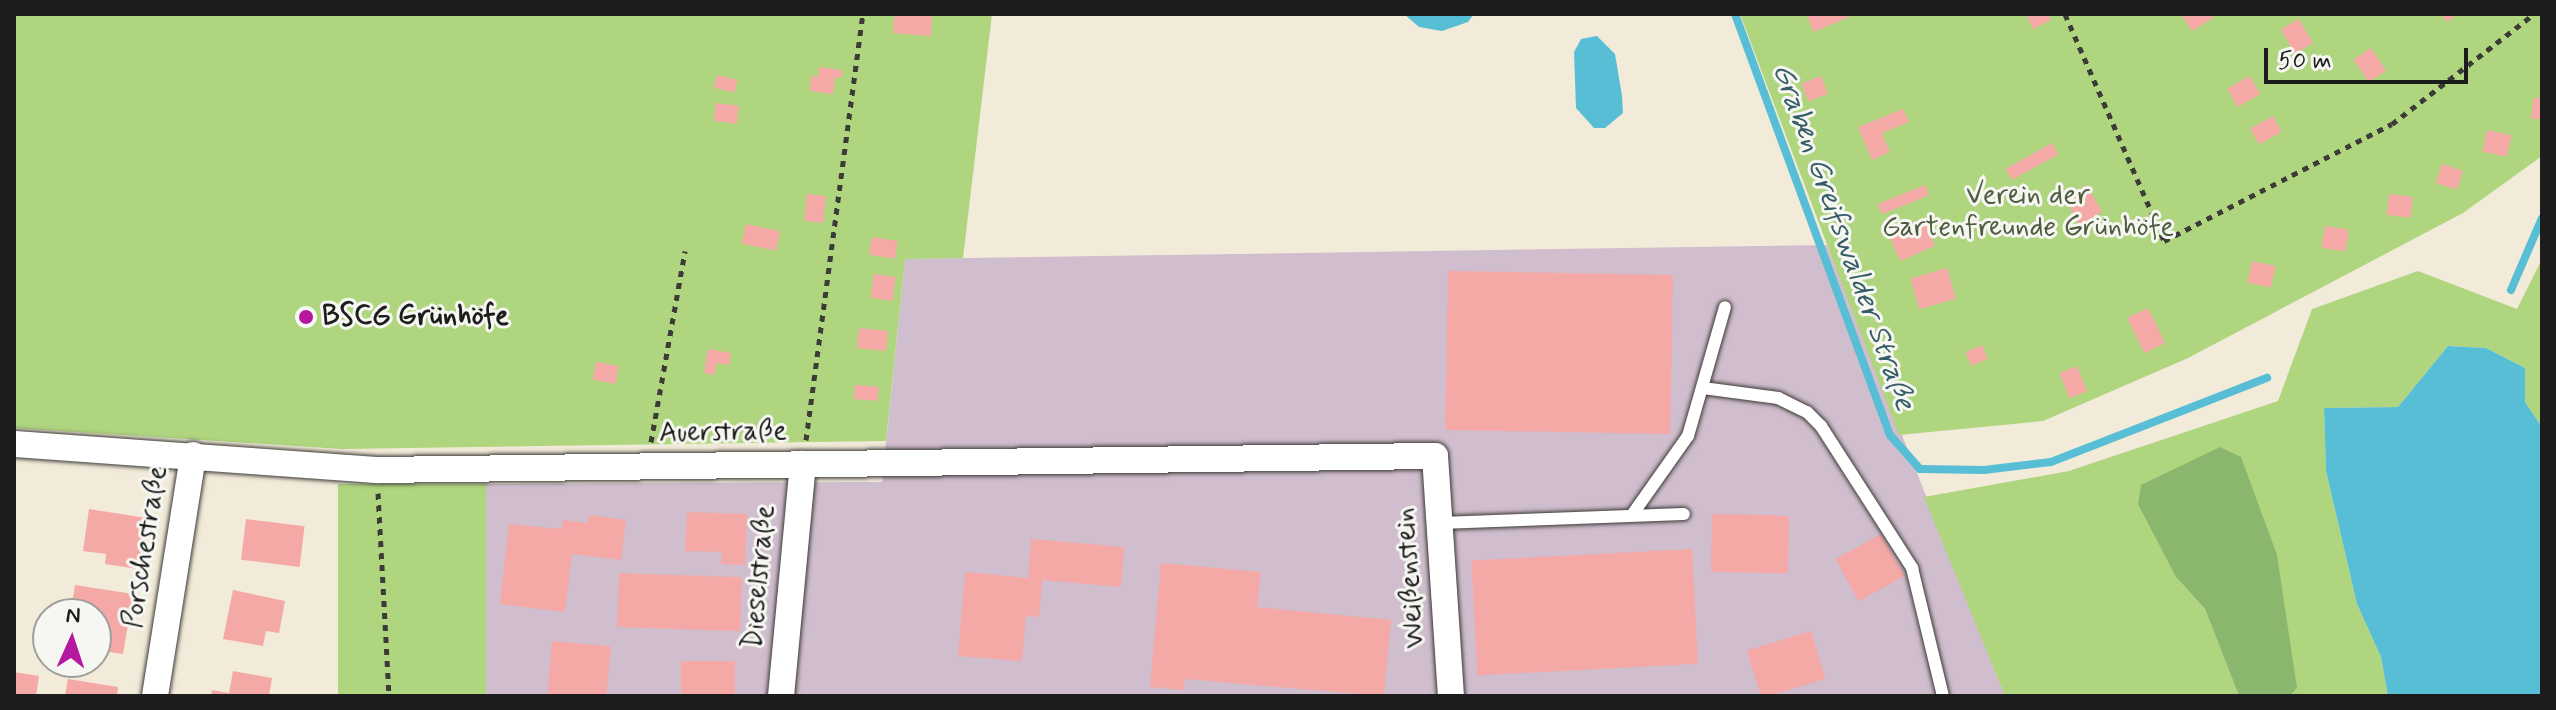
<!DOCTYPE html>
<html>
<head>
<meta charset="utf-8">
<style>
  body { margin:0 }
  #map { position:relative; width:2556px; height:710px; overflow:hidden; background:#f2ebd9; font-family:Mynerve,sans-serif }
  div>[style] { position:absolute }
  .industrial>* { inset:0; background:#d0bdcd }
  .green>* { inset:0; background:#afd57f; transform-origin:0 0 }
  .forest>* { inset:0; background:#8bb66e }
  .water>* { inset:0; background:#58bed6 }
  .stream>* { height:8px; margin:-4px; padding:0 4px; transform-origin:4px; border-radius:4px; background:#58bed6 }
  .building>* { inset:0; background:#f4a9a6; transform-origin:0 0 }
  .path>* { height:5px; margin-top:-2.5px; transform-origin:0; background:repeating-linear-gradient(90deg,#3c3b38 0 6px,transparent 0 12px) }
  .roads { filter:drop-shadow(0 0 2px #3c3b38) drop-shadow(0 0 2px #3c3b38) }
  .service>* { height:12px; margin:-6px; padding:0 6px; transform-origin:6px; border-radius:6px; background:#fff }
  .minor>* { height:26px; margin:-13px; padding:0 13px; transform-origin:13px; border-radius:13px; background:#fff }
  .dots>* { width:22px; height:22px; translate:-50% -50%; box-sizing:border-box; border:4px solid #f6f6f2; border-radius:50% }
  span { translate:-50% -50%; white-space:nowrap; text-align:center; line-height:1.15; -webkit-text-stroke:6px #f6f6f2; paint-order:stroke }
  .park-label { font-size:28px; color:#4f5d3f }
  .poi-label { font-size:28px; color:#1c1c1c; font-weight:700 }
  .left { translate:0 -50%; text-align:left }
  .street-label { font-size:28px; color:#1c1c1c }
  .water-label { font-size:30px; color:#345d66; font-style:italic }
  .frame { position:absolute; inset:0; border:16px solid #1c1c1c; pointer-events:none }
  .north { position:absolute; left:32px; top:598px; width:80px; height:80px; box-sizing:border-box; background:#f6f6f2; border:2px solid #9f9f9c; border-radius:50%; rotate:3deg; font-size:22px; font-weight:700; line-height:32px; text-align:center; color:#1c1c1c }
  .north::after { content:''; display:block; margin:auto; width:28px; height:36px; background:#b5179e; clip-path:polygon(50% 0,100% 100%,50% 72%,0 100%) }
  .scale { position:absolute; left:2264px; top:48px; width:204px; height:36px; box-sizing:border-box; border:4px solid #1c1c1c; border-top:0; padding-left:10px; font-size:24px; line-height:28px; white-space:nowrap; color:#1c1c1c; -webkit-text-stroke:6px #f6f6f2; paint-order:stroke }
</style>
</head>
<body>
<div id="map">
  <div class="industrial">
    <div style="clip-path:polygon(1827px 245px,2005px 696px,464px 696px,486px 484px,882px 482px,905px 259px)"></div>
  </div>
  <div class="green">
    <div style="clip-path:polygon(14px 14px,992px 14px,963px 258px,905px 259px,886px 441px,342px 449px,14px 428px)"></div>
    <div style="clip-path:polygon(1740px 14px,2542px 14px,2542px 156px,2463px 213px,2188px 358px,2043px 421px,1899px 435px)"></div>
    <div style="clip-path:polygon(2542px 259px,2542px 427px,2525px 402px,2525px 368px,2486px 348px,2448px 346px,2398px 407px,2324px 408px,2326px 471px,2357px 604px,2381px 657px,2388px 696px,2290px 696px,2297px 688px,2176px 577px,2205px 609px,2239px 696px,2005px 696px,1924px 497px,2069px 471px,2278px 401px,2312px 309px,2418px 271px,2517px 309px)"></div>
    <div style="left:338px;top:484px;width:148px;height:212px"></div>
  </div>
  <div class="forest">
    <div style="clip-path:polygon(2220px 447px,2241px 457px,2277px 555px,2297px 688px,2290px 696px,2239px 696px,2205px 609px,2176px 577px,2138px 504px,2141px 485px)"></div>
  </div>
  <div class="water">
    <div style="clip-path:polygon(1404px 14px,1474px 14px,1468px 22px,1442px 31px,1419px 27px)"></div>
    <div style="clip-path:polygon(1597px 36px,1615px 54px,1622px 96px,1623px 113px,1605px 128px,1594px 128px,1576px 108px,1574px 52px,1581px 39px)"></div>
    <div style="clip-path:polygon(2448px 346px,2486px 348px,2525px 368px,2525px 402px,2542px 427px,2542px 696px,2388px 696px,2381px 657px,2357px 604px,2326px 471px,2324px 408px,2398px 407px)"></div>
  </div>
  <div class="stream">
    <div style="left:1735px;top:14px;width:449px;rotate:69.8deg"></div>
    <div style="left:1890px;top:435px;width:45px;rotate:48.6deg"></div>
    <div style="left:1920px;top:469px;width:64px;rotate:0.9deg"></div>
    <div style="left:1984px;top:470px;width:67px;rotate:-6.8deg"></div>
    <div style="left:2051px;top:462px;width:232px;rotate:-21.3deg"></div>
    <div style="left:2511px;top:290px;width:78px;rotate:-66.7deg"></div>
  </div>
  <div class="building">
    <div style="clip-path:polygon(905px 14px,932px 14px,931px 36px,893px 33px,894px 17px)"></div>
    <div style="clip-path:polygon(1812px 14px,1848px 14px,1849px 17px,1814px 32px,1807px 16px)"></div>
    <div style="clip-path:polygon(2026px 14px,2048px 14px,2051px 20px,2033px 29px)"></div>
    <div style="clip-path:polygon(2181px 14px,2210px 14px,2213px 18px,2192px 31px)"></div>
    <div style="clip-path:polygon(2441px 14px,2458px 14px,2447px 22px)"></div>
    <div style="left:2299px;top:19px;width:28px;height:21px;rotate:60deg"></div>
    <div style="left:2371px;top:48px;width:27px;height:21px;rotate:56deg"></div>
    <div style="clip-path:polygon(819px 67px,842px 70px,842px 78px,835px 77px,833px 94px,810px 91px,811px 76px,818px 77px)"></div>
    <div style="left:717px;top:75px;width:21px;height:13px;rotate:14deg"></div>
    <div style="left:1821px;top:76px;width:19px;height:21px;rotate:69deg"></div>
    <div style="left:2250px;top:76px;width:21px;height:26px;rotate:61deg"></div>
    <div style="clip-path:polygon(2534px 97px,2542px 99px,2542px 120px,2531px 118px)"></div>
    <div style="left:716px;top:103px;width:23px;height:18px;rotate:7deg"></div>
    <div style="clip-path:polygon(1903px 109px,1909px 122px,1882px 133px,1890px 152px,1872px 160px,1858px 127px)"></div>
    <div style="left:2273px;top:116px;width:18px;height:26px;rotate:61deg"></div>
    <div style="left:2487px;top:130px;width:25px;height:22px;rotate:12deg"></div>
    <div style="left:2052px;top:143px;width:13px;height:53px;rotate:61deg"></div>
    <div style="left:2442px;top:164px;width:22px;height:20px;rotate:18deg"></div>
    <div style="left:1925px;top:185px;width:11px;height:51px;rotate:68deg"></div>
    <div style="left:2087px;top:185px;width:31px;height:26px;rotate:61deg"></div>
    <div style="left:807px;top:194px;width:19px;height:27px;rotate:6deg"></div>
    <div style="left:2389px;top:194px;width:24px;height:21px;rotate:7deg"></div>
    <div style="left:1924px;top:221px;width:27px;height:38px;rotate:66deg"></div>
    <div style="left:746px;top:224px;width:35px;height:20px;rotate:12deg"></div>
    <div style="left:2325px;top:226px;width:24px;height:22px;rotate:9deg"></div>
    <div style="left:872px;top:237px;width:26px;height:18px;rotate:9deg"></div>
    <div style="left:2252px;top:261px;width:24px;height:22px;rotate:12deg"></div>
    <div style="left:1947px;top:268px;width:32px;height:38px;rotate:74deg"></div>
    <div style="left:1448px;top:271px;width:225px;height:159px;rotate:1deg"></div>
    <div style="left:874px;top:274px;width:22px;height:24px;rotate:8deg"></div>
    <div style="left:2148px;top:308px;width:39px;height:23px;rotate:64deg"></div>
    <div style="left:859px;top:328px;width:29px;height:20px;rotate:6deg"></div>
    <div style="left:1982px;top:345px;width:15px;height:18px;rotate:67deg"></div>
    <div style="clip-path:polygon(708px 349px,731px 353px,729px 365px,716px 363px,715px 375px,704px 373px)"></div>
    <div style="left:596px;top:362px;width:23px;height:18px;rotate:10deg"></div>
    <div style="left:2077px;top:366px;width:27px;height:19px;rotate:68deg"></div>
    <div style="left:855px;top:385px;width:24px;height:14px;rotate:5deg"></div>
    <div style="clip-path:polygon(89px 509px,146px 518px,138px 569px,105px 564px,106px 554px,83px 551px)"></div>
    <div style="clip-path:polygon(687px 512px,747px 514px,745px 565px,721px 564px,722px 552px,685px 551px)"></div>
    <div style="left:1712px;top:514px;width:77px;height:58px;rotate:1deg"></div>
    <div style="clip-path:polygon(589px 515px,626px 520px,621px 560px,572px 554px,565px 612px,500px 604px,509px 524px,562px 529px,563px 520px,588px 523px)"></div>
    <div style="left:246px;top:519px;width:59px;height:41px;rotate:7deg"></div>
    <div style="left:1881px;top:534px;width:48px;height:52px;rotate:61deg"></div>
    <div style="clip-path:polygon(1031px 539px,1124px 547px,1121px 587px,1042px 580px,1039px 617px,1026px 616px,1022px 661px,958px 656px,965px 572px,1028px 578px)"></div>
    <div style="left:1692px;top:549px;width:115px;height:221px;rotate:87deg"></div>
    <div style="clip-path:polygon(1161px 563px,1261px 572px,1257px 607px,1391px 620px,1384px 696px,1185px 679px,1184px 690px,1150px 687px)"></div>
    <div style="left:619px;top:573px;width:123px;height:54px;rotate:2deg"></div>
    <div style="clip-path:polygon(75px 585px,133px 594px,123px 654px,96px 650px,96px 614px,71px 612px)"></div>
    <div style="clip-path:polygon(233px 590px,285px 601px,279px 633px,266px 631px,263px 646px,223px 639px)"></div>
    <div style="left:1811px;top:631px;width:50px;height:67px;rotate:73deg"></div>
    <div style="left:552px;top:641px;width:59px;height:55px;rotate:5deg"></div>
    <div style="left:681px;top:661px;width:54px;height:35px"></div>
    <div style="clip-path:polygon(233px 671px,272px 678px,269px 696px,211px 696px,212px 690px,229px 693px)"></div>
    <div style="clip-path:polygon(14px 672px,39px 676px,36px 696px,14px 696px)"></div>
    <div style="clip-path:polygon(68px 679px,118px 687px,117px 696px,65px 696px)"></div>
  </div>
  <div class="path">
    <div style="left:2065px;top:14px;width:248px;rotate:66.4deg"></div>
    <div style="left:2164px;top:241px;width:256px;rotate:-27.2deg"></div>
    <div style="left:2392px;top:124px;width:180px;rotate:-37.8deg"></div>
    <div style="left:806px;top:440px;width:430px;rotate:-82.4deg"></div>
    <div style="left:651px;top:442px;width:194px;rotate:-79.9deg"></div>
    <div style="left:378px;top:493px;width:203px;rotate:86.9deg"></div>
  </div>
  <div class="roads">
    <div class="service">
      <div style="left:1703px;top:388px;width:76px;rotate:7.6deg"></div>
      <div style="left:1778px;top:398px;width:32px;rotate:26deg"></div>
      <div style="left:1807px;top:412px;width:20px;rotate:45deg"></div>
      <div style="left:1821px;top:426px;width:169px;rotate:57.3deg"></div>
      <div style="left:1912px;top:568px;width:132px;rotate:76.4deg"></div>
      <div style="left:1632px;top:515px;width:97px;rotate:-54.7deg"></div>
      <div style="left:1688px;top:436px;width:134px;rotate:-74deg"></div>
      <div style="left:1440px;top:523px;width:244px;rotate:-2.1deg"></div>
    </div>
    <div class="minor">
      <div style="left:14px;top:444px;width:364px;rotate:4.1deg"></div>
      <div style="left:377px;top:470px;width:1058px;rotate:-0.76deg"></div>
      <div style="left:1435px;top:456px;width:241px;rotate:86.2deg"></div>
      <div style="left:155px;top:696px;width:244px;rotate:-81deg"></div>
      <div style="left:781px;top:696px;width:233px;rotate:-84.6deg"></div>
    </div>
  </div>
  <div class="dots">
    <div style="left:306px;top:317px;background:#b5179e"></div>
  </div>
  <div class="park-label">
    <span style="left:2028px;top:212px">Verein der<br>Gartenfreunde Grünhöfe</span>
  </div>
  <div class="poi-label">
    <span class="left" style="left:322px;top:317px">BSCG Grünhöfe</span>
  </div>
  <div class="street-label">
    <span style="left:723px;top:433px;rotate:-1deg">Auerstraße</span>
    <span style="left:146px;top:547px;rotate:-81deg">Porschestraße</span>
    <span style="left:760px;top:577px;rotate:-85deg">Dieselstraße</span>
    <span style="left:1411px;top:578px;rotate:-94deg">Weißenstein</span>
  </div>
  <div class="water-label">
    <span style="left:1843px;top:237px;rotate:70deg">Graben Greifswalder Straße</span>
  </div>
  <div class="frame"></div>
  <div class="north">N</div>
  <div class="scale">50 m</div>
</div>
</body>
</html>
